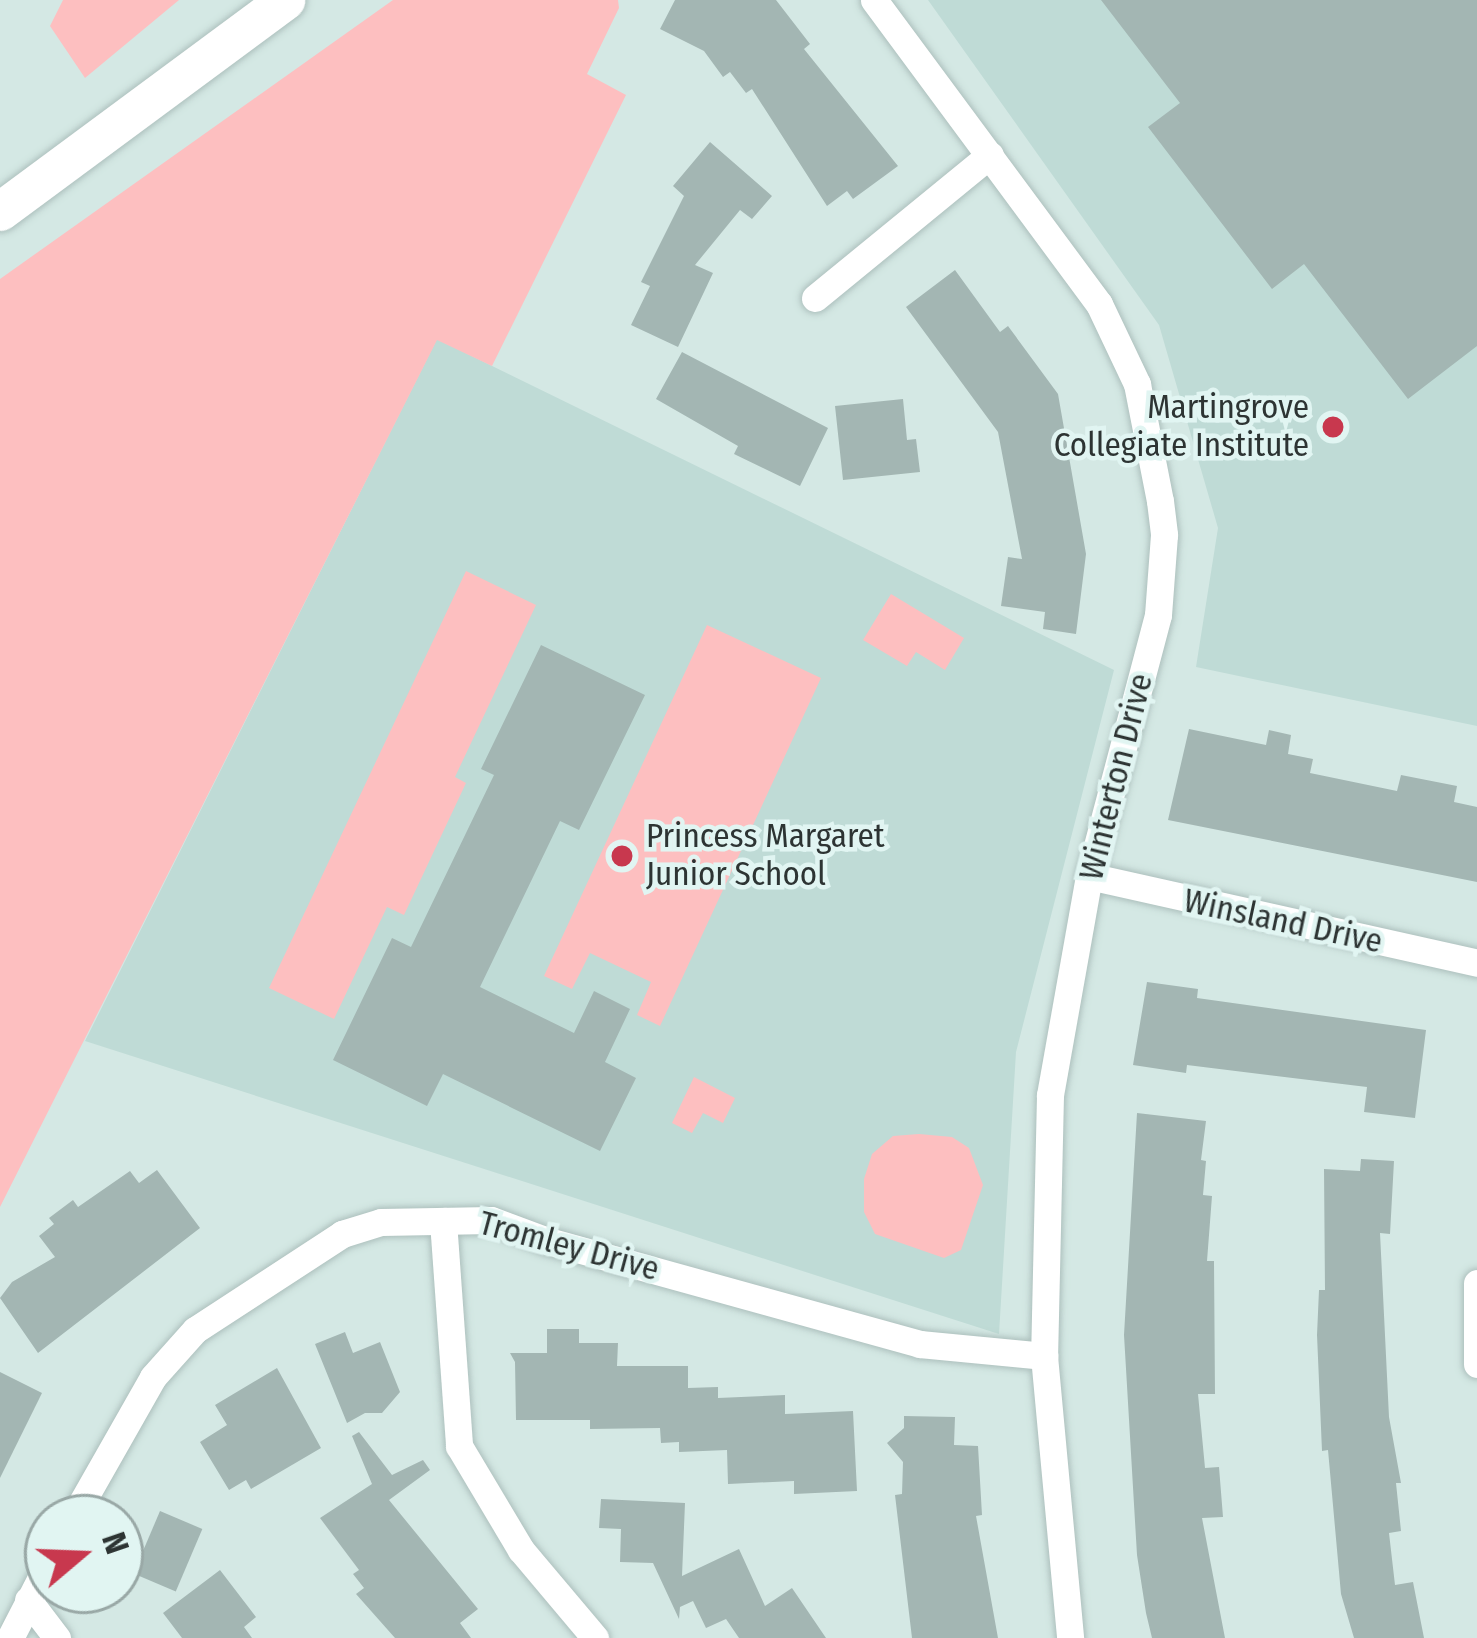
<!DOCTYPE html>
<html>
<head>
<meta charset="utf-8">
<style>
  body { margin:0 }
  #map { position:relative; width:1477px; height:1638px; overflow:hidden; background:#d4e8e4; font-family:"Fira Sans Condensed",sans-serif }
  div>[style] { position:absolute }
  .built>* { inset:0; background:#bfdbd6 }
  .green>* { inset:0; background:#fdbfc0 }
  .building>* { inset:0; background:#a3b6b3; transform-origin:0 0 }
  .roads { filter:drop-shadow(0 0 3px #adc0bd) drop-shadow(0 0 3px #adc0bd) }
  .minor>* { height:27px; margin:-13.5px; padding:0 13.5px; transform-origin:13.5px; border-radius:13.5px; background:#fff }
  .secondary>* { height:39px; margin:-19.5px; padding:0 19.5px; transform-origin:19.5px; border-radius:19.5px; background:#fff }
  .dots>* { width:33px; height:33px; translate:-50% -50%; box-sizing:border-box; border:6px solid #e1f5f2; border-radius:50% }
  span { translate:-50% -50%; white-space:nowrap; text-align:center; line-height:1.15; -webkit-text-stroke:9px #e1f5f2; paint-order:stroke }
  .poi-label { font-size:33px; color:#2d3433 }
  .right { translate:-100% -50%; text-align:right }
  .left { translate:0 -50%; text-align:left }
  .street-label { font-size:33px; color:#2d3433 }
  .north { position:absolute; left:24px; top:1494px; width:120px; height:120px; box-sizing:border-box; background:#e1f5f2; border:3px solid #99a8a6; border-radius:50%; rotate:71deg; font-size:33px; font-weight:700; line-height:48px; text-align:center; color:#2d3433 }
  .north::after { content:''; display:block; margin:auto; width:42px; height:54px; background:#c8384e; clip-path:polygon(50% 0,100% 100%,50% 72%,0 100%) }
</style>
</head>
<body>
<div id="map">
  <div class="built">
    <div style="clip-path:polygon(928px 0,1477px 0,1477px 726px,1196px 667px,1218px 528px,1159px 325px)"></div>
    <div style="clip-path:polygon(437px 339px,1114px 670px,1016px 1052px,999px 1334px,85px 1041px)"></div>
  </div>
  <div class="green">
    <div style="clip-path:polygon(63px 0,179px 0,85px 78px,50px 26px)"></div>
    <div style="clip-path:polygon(393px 0,618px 0,619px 8px,587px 74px,626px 95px,492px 366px,437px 340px,0 1207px,0 279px)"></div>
    <div style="clip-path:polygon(466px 571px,536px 605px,455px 777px,466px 783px,404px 915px,387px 907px,334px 1019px,269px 988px)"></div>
    <div style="clip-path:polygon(891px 594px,964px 638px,945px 670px,916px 652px,907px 666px,863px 640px)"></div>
    <div style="clip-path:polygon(707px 625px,821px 678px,660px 1026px,637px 1015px,651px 982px,590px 953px,572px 989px,544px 976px)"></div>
    <div style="clip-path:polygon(694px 1077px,735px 1098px,723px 1123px,703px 1113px,692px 1133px,672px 1123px)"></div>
    <div style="clip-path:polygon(919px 1134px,952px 1137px,969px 1148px,983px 1185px,961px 1250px,944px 1258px,875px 1234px,864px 1212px,864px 1179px,872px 1154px,893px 1136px)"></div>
  </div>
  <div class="building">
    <div style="clip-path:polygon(675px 0,776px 0,810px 44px,804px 49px,898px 166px,853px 199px,847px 191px,827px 206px,752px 89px,746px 93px,730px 72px,723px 77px,704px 51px,660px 29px)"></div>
    <div style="clip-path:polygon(1101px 0,1477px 0,1477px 346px,1408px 399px,1304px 264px,1272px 289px,1148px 127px,1180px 103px)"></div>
    <div style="clip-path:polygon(710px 142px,772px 196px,752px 219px,740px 210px,695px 265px,713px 273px,678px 347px,631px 325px,650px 286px,641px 282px,684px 196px,673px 186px)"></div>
    <div style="clip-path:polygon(955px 270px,1000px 332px,1008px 326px,1058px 394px,1086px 554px,1076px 634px,1043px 629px,1045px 612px,1001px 606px,1008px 557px,1022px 559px,998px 432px,906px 307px)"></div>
    <div style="clip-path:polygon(682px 352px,828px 428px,800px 486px,734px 454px,738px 446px,656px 399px)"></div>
    <div style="clip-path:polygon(903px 399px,907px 440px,916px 439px,920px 472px,843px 480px,835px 406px)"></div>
    <div style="clip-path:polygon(541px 645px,645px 695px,579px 830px,560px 821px,480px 987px,574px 1033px,594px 991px,630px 1009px,605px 1062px,636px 1078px,600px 1151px,443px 1074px,427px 1106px,333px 1060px,392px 938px,411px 947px,494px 775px,481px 769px)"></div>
    <div style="clip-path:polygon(1189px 729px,1266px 745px,1269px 730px,1291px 735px,1288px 754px,1313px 759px,1310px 773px,1397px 791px,1401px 775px,1457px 786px,1454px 802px,1477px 807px,1477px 882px,1168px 820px)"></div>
    <div style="clip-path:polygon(1147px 982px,1198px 989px,1197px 998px,1426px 1030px,1415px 1118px,1364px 1112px,1367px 1087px,1187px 1065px,1186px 1073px,1133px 1065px)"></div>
    <div style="clip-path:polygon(1137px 1113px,1206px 1121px,1201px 1160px,1206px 1161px,1203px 1195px,1212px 1196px,1207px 1261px,1214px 1261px,1215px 1394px,1198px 1394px,1205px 1468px,1219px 1467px,1223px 1517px,1202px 1518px,1225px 1638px,1152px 1638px,1146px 1613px,1137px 1555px,1124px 1335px)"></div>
    <div style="clip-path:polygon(1361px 1159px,1394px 1161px,1390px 1234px,1380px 1233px,1389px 1417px,1401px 1483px,1396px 1483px,1401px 1531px,1389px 1533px,1395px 1585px,1413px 1582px,1424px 1638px,1354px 1638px,1341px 1594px,1328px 1450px,1322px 1451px,1317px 1335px,1319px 1290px,1325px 1290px,1324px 1169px,1360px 1171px)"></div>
    <div style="clip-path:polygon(157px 1170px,200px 1228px,38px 1353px,0 1298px,12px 1282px,55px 1257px,39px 1236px,54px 1224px,49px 1218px,73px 1200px,78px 1207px,130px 1171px,139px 1183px)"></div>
    <div style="clip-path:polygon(547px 1329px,579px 1329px,579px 1343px,618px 1343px,617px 1366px,688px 1366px,688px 1388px,718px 1387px,718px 1398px,785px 1395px,785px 1414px,853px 1411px,857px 1491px,794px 1494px,794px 1481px,728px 1484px,727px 1450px,679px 1452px,679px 1442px,661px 1443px,660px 1428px,590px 1429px,590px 1420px,516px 1420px,515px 1362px,510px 1353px,547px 1353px)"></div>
    <div style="clip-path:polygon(345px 1332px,353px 1353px,380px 1342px,400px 1392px,382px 1413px,365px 1413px,347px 1423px,315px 1344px)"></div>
    <div style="clip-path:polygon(277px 1368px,321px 1448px,251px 1489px,246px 1480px,229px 1490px,200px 1442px,227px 1425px,215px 1405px)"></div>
    <div style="clip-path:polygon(0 1372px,42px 1393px,0 1478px)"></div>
    <div style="clip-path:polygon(904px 1416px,955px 1417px,954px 1445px,978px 1446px,982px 1515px,976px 1516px,998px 1638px,912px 1638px,895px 1495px,902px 1494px,903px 1462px,887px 1443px,904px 1428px)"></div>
    <div style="clip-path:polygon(359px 1432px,392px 1475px,423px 1460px,430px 1470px,389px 1500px,478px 1609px,460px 1623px,471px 1638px,395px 1638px,356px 1594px,364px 1588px,353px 1574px,359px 1570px,320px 1518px,372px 1484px,352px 1436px)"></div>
    <div style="clip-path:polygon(601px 1499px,685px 1503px,682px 1576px,739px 1549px,765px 1606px,792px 1588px,826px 1638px,739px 1638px,726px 1619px,706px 1628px,693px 1601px,680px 1607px,679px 1619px,653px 1563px,620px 1562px,621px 1529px,599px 1528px)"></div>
    <div style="left:160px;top:1511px;width:46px;height:68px;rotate:23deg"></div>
    <div style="clip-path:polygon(220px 1570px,256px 1617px,244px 1627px,252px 1638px,182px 1638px,163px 1613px)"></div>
  </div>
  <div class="roads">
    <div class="minor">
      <div style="left:874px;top:0;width:378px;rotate:53.5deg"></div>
      <div style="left:1099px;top:304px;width:89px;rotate:64.6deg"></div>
      <div style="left:1137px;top:384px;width:119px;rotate:78.9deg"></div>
      <div style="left:1160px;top:501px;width:34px;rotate:83deg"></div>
      <div style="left:1164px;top:535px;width:80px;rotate:94.3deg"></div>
      <div style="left:1158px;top:615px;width:270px;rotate:104.8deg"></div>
      <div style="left:1089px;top:876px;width:222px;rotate:100.1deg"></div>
      <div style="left:1050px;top:1095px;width:261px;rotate:91.3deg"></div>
      <div style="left:1044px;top:1356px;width:283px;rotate:84.7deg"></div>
      <div style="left:815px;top:298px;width:226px;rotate:-39.3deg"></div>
      <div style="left:1089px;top:876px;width:398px;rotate:12.6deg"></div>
      <div style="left:443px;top:1221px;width:226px;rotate:85.9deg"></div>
      <div style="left:459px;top:1446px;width:121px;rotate:59.2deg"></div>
      <div style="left:521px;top:1550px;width:115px;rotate:49.9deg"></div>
      <div style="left:1477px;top:1283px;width:81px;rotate:90deg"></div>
      <div style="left:73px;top:1518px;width:162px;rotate:-60.4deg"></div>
      <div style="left:153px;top:1377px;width:63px;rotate:-48.2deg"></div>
      <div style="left:195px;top:1330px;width:176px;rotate:-33.1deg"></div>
      <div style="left:342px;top:1234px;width:41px;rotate:-17.1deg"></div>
      <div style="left:381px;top:1222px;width:110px;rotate:-1deg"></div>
      <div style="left:491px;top:1220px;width:58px;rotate:20.3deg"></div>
      <div style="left:545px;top:1240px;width:389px;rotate:15.5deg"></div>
      <div style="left:920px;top:1344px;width:125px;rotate:5.5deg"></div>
      <div style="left:28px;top:1600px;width:48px;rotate:52.7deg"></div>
      <div style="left:10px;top:1638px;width:83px;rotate:-62.8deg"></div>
    </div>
    <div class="secondary">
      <div style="left:0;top:211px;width:355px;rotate:-36.5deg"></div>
    </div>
  </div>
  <div class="dots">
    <div style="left:1333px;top:427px;background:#c8384e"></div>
    <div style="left:622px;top:856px;background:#c8384e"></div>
  </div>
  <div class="poi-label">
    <span class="right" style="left:1309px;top:427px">Martingrove<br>Collegiate Institute</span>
    <span class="left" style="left:646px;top:856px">Princess Margaret<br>Junior School</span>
  </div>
  <div class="street-label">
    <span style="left:1117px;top:777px;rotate:-76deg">Winterton Drive</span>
    <span style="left:1283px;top:922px;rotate:12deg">Winsland Drive</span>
    <span style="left:569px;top:1247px;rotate:15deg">Tromley Drive</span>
  </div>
  <div class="north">N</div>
</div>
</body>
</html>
